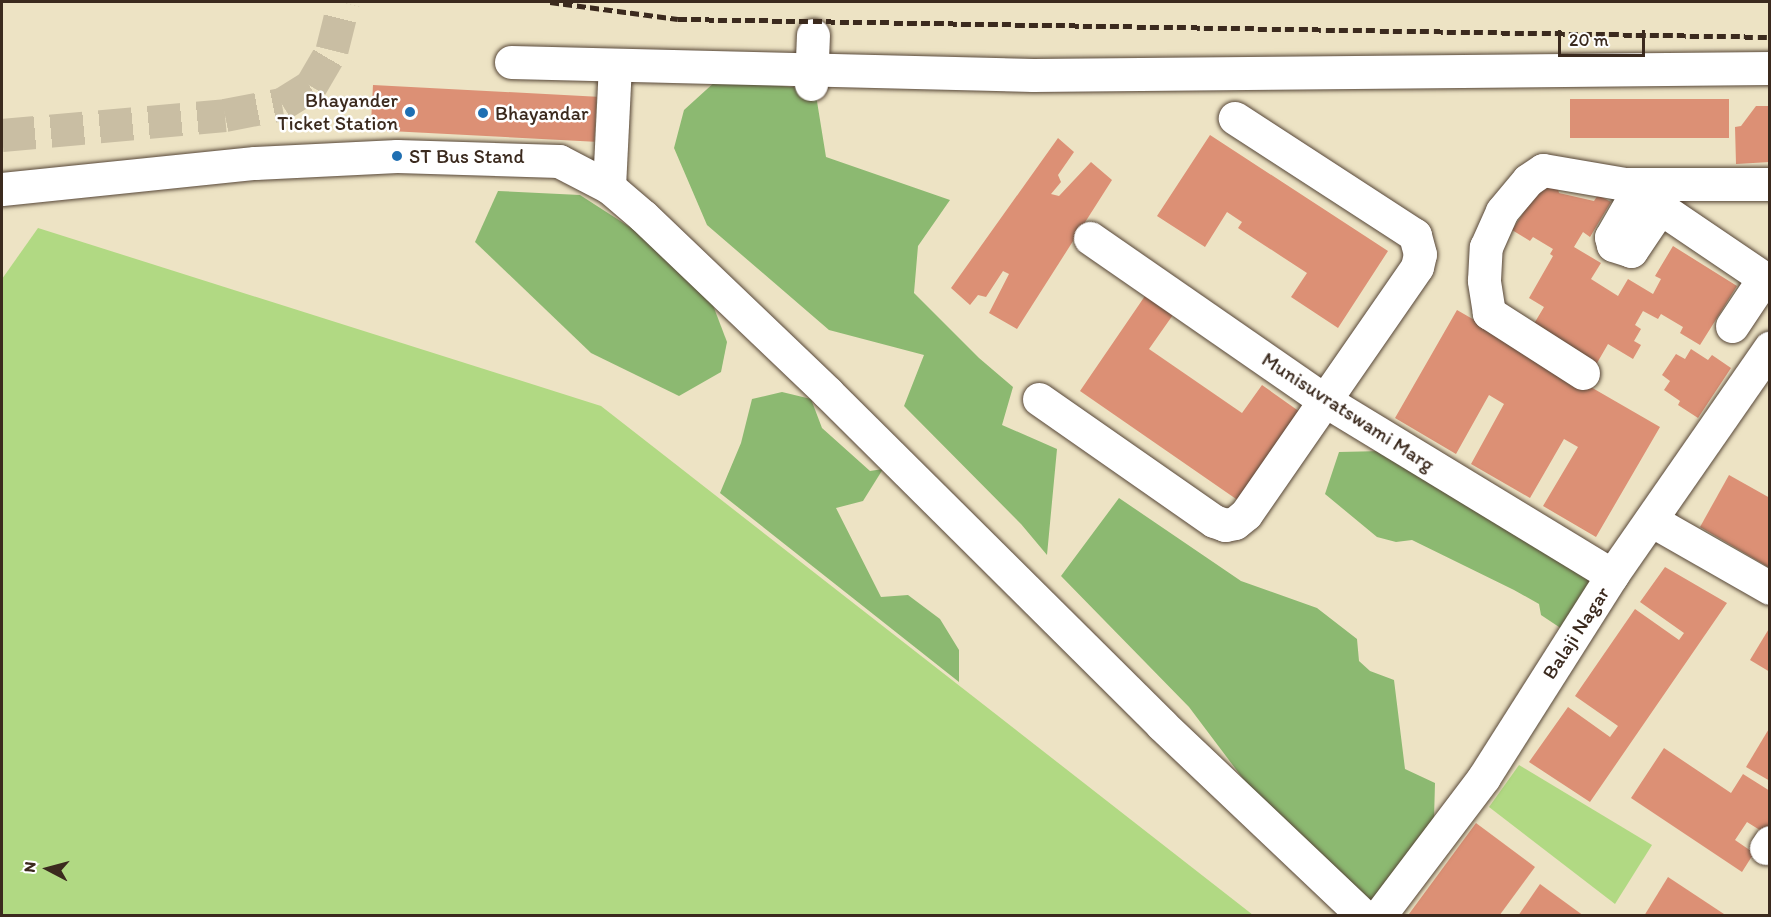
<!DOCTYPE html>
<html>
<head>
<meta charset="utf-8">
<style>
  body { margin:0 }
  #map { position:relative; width:1771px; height:917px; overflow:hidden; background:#ede3c4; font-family:Itim,sans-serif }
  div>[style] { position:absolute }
  .green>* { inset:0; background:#b1d983 }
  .forest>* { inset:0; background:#8cb971 }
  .building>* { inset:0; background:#dc9075; transform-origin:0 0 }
  .minor-tunnel>* { height:33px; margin-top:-16.5px; transform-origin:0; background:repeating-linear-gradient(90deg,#c9bea3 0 33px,transparent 0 49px) }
  .roads { filter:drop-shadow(0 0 2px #564637) drop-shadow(0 0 2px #564637) }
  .minor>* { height:33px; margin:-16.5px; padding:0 16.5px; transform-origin:16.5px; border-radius:16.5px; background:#fff }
  .rail>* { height:4.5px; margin-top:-2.25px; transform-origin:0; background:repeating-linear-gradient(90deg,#3b2a1e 0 9px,transparent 0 13.5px) }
  .dots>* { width:16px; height:16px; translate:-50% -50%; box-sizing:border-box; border:3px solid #fff; border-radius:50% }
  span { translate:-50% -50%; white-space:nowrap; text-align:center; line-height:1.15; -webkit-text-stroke:5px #fff; paint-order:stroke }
  .poi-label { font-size:20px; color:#3b2a1e }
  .right { translate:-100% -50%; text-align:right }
  .left { translate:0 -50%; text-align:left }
  .street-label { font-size:20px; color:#3b2a1e }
  .frame { position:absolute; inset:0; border:3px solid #3b2a1e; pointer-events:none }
  .north { position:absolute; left:18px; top:839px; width:60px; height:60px; -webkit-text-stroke:4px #fff; paint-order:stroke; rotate:276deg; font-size:16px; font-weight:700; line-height:24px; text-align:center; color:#3b2a1e }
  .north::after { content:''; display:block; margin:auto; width:21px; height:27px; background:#3b2a1e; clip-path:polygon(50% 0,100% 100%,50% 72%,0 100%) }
  .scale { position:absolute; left:1558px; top:30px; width:87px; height:27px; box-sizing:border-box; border:3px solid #3b2a1e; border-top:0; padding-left:8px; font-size:18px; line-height:21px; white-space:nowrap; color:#3b2a1e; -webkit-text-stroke:4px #fff; paint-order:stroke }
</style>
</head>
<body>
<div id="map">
  <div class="green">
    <div style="clip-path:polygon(38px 228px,601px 406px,1253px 915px,2px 915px,2px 279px)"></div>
    <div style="clip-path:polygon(1519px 765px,1652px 845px,1615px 904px,1489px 807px)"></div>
  </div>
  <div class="forest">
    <div style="clip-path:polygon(717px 80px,815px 89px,826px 157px,950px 200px,918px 246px,914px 293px,979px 358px,1013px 387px,1002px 425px,1057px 449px,1047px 555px,1021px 524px,904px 406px,924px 355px,829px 330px,707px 225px,674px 148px,684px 110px)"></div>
    <div style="clip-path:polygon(498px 191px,580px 195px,656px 244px,711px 300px,727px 342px,721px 372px,679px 396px,591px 353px,475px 242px)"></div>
    <div style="clip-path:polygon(782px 392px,811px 399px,822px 428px,870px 471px,883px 469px,863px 501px,836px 508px,881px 597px,908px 595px,940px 619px,959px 650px,959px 682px,720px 493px,741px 443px,752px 399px)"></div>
    <div style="clip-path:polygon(1383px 451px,1598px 580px,1562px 629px,1541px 615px,1539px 604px,1514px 590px,1412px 540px,1396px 542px,1377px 537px,1325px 494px,1339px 452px)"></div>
    <div style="clip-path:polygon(1119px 498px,1241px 581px,1317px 608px,1357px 639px,1359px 661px,1370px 671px,1394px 680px,1405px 769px,1435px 783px,1434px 819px,1371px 907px,1256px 796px,1189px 707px,1061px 576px)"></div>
  </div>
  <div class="building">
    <div style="left:373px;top:85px;width:224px;height:45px;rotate:3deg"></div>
    <div style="left:1729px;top:99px;width:39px;height:159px;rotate:90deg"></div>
    <div style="clip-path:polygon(1756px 106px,1770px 106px,1770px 162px,1736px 164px,1735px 127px,1741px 126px)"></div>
    <div style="clip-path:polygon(1210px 135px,1388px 251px,1338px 328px,1291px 297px,1307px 273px,1238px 228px,1242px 222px,1227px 212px,1205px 247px,1157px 216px)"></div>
    <div style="clip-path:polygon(1058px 138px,1074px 152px,1058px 175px,1061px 182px,1051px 194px,1059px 196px,1091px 162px,1112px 180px,1017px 329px,989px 313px,1009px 274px,1003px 271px,986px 297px,978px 295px,970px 305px,951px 288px)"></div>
    <div style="clip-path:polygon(1556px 181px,1559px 193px,1594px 201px,1598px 195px,1611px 202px,1590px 237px,1583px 232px,1574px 247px,1601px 263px,1591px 279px,1618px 296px,1628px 279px,1653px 294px,1661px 279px,1655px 276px,1673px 246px,1737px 286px,1700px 345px,1680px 333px,1683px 327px,1661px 314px,1658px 319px,1643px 311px,1635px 325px,1641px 329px,1634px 341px,1641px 345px,1633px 359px,1608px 344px,1593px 370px,1529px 332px,1544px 307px,1529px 298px,1553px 256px,1550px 254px,1553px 249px,1533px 237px,1530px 241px,1512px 230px,1543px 183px)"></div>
    <div style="clip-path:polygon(1147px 293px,1175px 312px,1149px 349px,1242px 413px,1262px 385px,1300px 412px,1239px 501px,1080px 391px)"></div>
    <div style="clip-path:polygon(1457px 310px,1660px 427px,1596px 537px,1543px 506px,1578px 447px,1564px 439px,1530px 498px,1471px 464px,1504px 404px,1489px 395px,1456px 454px,1395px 418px)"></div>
    <div style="clip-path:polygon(1691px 349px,1708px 360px,1712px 355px,1731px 368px,1698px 418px,1678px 405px,1680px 401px,1664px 390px,1670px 381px,1662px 375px,1676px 354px,1685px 359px)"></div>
    <div style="clip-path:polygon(1729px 475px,1770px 498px,1770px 568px,1700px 527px)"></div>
    <div style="clip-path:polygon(1665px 567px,1727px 603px,1590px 802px,1529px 762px,1568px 707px,1610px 737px,1618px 726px,1575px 696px,1635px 609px,1679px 640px,1684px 633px,1640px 602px)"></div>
    <div style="clip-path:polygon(1770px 627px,1770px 672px,1750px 660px)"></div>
    <div style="clip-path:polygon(1770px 727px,1770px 781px,1746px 767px)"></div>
    <div style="clip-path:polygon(1664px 748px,1731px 793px,1743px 774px,1770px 791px,1770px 829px,1766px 834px,1747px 822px,1735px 840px,1754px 853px,1742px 872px,1631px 798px)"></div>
    <div style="clip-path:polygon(1476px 823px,1535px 867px,1499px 916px,1411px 916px,1409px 914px)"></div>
    <div style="clip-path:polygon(1668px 877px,1727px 916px,1644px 916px)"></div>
    <div style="clip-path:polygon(1540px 884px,1584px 916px,1518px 916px)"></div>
  </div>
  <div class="minor-tunnel">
    <div style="left:2px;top:135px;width:224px;rotate:-5.1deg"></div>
    <div style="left:225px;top:115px;width:58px;rotate:-10.9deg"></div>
    <div style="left:282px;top:104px;width:34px;rotate:-32deg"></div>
    <div style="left:311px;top:86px;width:42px;rotate:-59.7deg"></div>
    <div style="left:332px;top:50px;width:49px;rotate:-76deg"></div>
  </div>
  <div class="roads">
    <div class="minor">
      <div style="left:511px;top:62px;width:522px;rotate:1.43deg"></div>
      <div style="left:1033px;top:75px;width:737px;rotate:-0.54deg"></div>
      <div style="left:811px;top:84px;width:49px;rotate:-87.7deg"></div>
      <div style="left:1625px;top:184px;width:175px;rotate:34.1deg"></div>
      <div style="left:609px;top:187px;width:122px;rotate:-87.2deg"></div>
      <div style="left:2px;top:189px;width:254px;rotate:-5.9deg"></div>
      <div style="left:255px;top:163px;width:142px;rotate:-2.8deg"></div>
      <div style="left:397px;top:156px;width:162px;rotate:1.8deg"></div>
      <div style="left:559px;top:161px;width:56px;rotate:27.5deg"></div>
      <div style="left:609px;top:187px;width:45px;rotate:40.5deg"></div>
      <div style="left:643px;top:216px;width:256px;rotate:43.7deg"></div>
      <div style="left:828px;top:393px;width:470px;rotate:44.8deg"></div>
      <div style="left:1161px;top:724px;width:279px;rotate:43.5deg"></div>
      <div style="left:1637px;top:192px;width:52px;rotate:120deg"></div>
      <div style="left:1611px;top:237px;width:8px;rotate:76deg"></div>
      <div style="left:1613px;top:245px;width:19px;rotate:18deg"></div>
      <div style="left:1631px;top:251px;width:52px;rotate:-56deg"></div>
      <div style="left:1090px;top:238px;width:285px;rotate:34.7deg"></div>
      <div style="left:1324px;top:400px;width:337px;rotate:31.3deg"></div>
      <div style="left:1732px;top:326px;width:58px;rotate:-56.3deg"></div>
      <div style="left:1583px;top:373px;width:112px;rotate:-147.4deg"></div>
      <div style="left:1489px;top:313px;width:33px;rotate:-99deg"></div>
      <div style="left:1484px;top:280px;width:33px;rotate:-87deg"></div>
      <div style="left:1486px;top:247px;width:39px;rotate:-66deg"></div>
      <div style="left:1502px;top:211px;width:40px;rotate:-50deg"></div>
      <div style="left:1528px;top:180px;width:18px;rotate:-34deg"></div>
      <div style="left:1543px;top:170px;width:83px;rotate:9.7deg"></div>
      <div style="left:1625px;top:184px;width:145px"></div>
      <div style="left:1039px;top:399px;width:213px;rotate:34.9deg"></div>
      <div style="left:1214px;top:521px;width:12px;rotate:20deg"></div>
      <div style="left:1225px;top:525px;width:10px;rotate:-11deg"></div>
      <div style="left:1235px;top:523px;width:14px;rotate:-39deg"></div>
      <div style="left:1246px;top:514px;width:300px;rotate:-55.3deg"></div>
      <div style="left:1417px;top:267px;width:13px;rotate:-77deg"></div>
      <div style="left:1420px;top:254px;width:20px;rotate:-105deg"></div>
      <div style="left:1415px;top:235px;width:215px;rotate:-147deg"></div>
      <div style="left:1651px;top:520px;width:137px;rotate:29.7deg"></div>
      <div style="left:1766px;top:848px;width:7px;rotate:-56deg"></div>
      <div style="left:1379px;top:916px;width:174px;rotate:-52.9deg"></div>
      <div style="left:1484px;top:777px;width:239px;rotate:-57.6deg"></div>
      <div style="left:1612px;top:575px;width:277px;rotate:-55.2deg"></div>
    </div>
  </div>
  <div class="rail">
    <div style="left:550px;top:2px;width:129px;rotate:7.6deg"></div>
    <div style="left:678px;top:19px;width:1092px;rotate:0.94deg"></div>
  </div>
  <div class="dots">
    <div style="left:410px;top:112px;background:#1f6fb2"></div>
    <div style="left:483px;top:113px;background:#1f6fb2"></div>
    <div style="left:397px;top:156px;background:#1f6fb2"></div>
  </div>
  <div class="poi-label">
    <span class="right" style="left:398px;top:112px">Bhayander<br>Ticket Station</span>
    <span class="left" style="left:495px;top:113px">Bhayandar</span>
    <span class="left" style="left:409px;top:156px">ST Bus Stand</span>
  </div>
  <div class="street-label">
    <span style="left:1348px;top:412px;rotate:33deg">Munisuvratswami Marg</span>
    <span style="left:1576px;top:633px;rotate:-57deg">Balaji Nagar</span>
  </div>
  <div class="frame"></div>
  <div class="north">N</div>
  <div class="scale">20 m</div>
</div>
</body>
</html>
